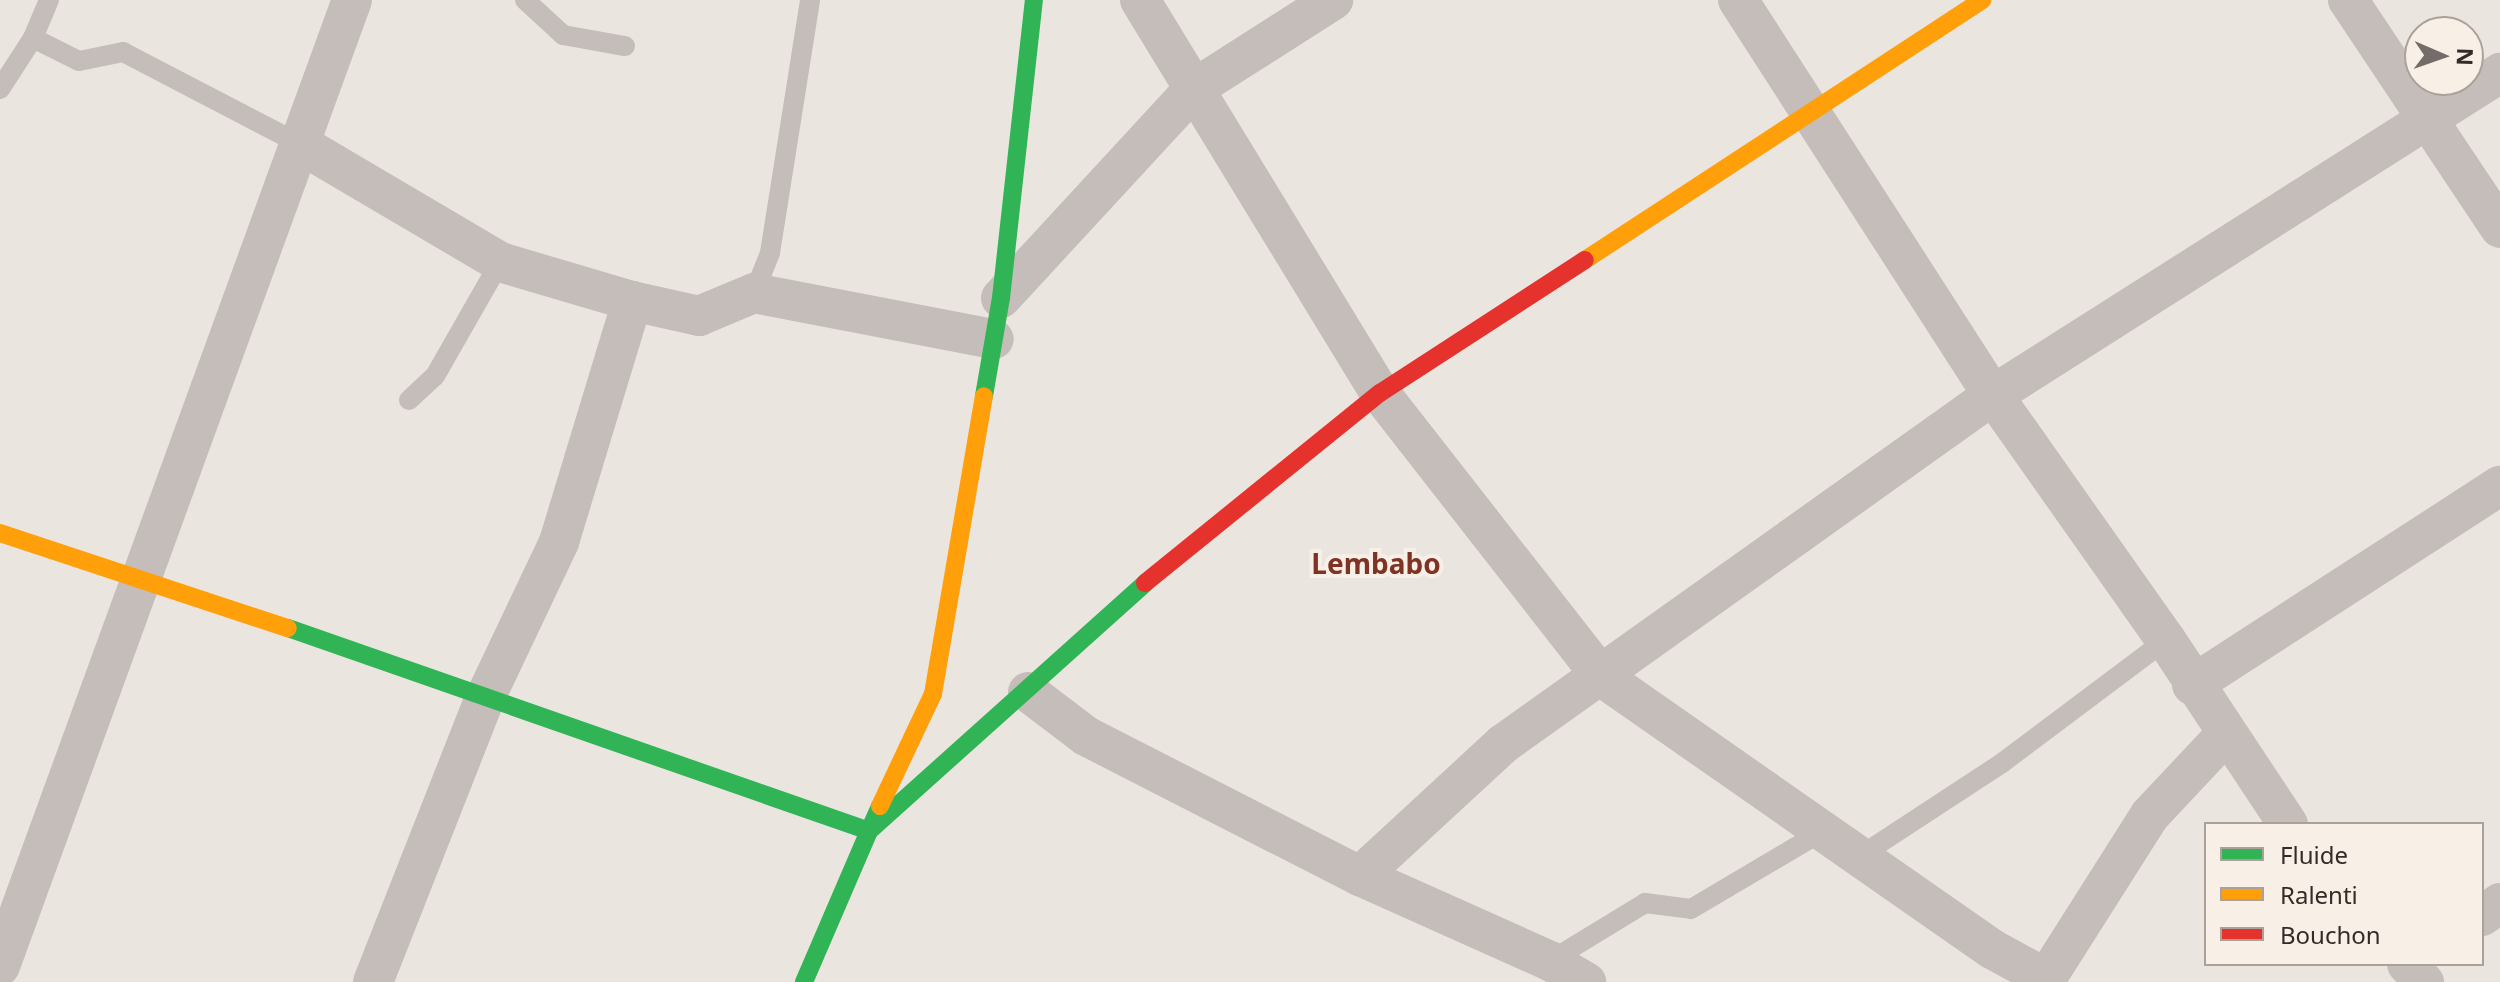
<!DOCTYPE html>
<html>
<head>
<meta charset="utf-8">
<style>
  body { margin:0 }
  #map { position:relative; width:2500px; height:982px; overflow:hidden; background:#ebe5e0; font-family:"Noto Sans",sans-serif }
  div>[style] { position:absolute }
  .lane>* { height:20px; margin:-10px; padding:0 10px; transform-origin:10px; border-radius:10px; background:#c4bdb9 }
  .street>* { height:40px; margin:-20px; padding:0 20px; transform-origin:20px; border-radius:20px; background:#c4bdb9 }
  .fast>* { height:18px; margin:-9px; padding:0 9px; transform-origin:9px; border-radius:9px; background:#30b455 }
  .slow>* { height:18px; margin:-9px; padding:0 9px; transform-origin:9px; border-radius:9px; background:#ff9f0a }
  .jam>* { height:18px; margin:-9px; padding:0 9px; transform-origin:9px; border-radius:9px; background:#e5322d }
  span { translate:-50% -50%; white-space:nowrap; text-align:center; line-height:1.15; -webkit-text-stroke:8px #f8efe7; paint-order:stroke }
  .quarter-label { font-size:28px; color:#7f3325; font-weight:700 }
  .legend { position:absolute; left:2204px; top:822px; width:280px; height:144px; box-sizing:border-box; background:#f8efe7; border:2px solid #aaa19b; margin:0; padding:10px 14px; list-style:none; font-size:24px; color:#342b28 }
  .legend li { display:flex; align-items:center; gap:16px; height:40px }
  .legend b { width:40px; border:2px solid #aaa19b }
  .north { position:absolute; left:2404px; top:16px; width:80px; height:80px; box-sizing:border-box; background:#f8efe7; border:2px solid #aaa19b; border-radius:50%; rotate:92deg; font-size:22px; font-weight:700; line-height:32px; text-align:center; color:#342b28 }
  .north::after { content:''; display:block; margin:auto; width:28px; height:36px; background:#746c68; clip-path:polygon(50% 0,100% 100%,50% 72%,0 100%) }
</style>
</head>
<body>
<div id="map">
  <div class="lane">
    <div style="left:525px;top:0;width:52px;rotate:42.6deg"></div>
    <div style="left:563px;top:35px;width:63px;rotate:10.1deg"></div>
    <div style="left:33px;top:38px;width:51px;rotate:26.6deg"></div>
    <div style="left:79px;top:61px;width:45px;rotate:-11.6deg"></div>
    <div style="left:123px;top:52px;width:199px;rotate:27.5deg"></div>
    <div style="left:0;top:89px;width:61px;rotate:-57.1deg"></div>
    <div style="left:33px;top:38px;width:41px;rotate:-67.2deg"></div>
    <div style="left:754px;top:293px;width:43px;rotate:-68.2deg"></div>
    <div style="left:770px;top:253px;width:256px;rotate:-81deg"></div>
    <div style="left:409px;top:400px;width:35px;rotate:-43deg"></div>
    <div style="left:435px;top:376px;width:131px;rotate:-60.3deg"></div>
    <div style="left:1860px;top:856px;width:170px;rotate:-33.2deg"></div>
    <div style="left:2002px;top:763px;width:205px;rotate:-36.9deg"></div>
    <div style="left:1550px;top:961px;width:111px;rotate:-31.4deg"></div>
    <div style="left:1645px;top:903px;width:46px;rotate:7.4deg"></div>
    <div style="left:1691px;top:909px;width:151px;rotate:-30.6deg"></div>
  </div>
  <div class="street">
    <div style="left:1140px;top:0;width:460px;rotate:58.6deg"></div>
    <div style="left:1380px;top:393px;width:360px;rotate:52deg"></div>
    <div style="left:1602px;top:677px;width:475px;rotate:34.9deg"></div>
    <div style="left:1992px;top:949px;width:60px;rotate:28.7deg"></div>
    <div style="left:1738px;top:0;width:470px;rotate:57.2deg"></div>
    <div style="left:1993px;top:395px;width:300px;rotate:54.8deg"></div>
    <div style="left:2166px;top:640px;width:221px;rotate:56.5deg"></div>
    <div style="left:2348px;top:0;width:274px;rotate:56.3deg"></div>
    <div style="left:300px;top:144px;width:232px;rotate:30.5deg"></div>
    <div style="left:500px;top:262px;width:138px;rotate:16.5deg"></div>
    <div style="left:632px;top:301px;width:69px;rotate:12.6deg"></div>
    <div style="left:699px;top:316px;width:60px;rotate:-22.7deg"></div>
    <div style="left:754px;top:293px;width:244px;rotate:10.9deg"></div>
    <div style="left:1001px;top:298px;width:286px;rotate:-47.3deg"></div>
    <div style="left:1195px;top:88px;width:164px;rotate:-32.5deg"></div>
    <div style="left:2192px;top:685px;width:367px;rotate:-32.9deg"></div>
    <div style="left:1028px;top:692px;width:73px;rotate:37.2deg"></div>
    <div style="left:1086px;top:736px;width:308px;rotate:27.1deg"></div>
    <div style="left:1360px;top:876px;width:208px;rotate:24.1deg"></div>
    <div style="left:1550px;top:961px;width:42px;rotate:30.3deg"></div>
    <div style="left:1360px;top:876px;width:195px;rotate:-42.7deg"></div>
    <div style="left:1503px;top:744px;width:602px;rotate:-35.46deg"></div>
    <div style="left:1993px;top:395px;width:601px;rotate:-32.42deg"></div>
    <div style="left:2482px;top:916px;width:22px;rotate:-36deg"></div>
    <div style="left:2407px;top:964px;width:25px;rotate:47deg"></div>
    <div style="left:0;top:966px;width:1028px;rotate:-69.98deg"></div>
    <div style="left:373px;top:982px;width:305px;rotate:-68.5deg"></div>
    <div style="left:485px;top:698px;width:173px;rotate:-64.6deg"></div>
    <div style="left:559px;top:542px;width:252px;rotate:-73.1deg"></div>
    <div style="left:2044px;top:982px;width:198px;rotate:-57.6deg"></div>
    <div style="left:2150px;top:815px;width:112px;rotate:-46.8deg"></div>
  </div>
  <div class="fast">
    <div style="left:984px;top:396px;width:99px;rotate:-80.2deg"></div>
    <div style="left:1001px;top:298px;width:300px;rotate:-83.7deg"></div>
    <div style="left:288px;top:628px;width:615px;rotate:19.26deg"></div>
    <div style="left:869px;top:831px;width:27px;rotate:-66deg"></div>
    <div style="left:804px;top:982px;width:164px;rotate:-66.7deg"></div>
    <div style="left:869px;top:831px;width:371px;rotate:-41.9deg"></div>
  </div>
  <div class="slow">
    <div style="left:1585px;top:260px;width:475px;rotate:-33.2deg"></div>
    <div style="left:0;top:533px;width:303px;rotate:18.3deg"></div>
    <div style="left:880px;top:806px;width:124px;rotate:-64.7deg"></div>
    <div style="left:933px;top:694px;width:302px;rotate:-80.3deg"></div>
  </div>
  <div class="jam">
    <div style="left:1145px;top:583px;width:302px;rotate:-39deg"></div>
    <div style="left:1380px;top:393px;width:244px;rotate:-33deg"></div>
  </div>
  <div class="quarter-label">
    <span style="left:1376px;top:563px">Lembabo</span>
  </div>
  <ul class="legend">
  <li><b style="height:10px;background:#30b455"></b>Fluide</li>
  <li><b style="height:10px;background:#ff9f0a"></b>Ralenti</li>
  <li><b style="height:10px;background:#e5322d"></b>Bouchon</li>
  </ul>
  <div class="north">N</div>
</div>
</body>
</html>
